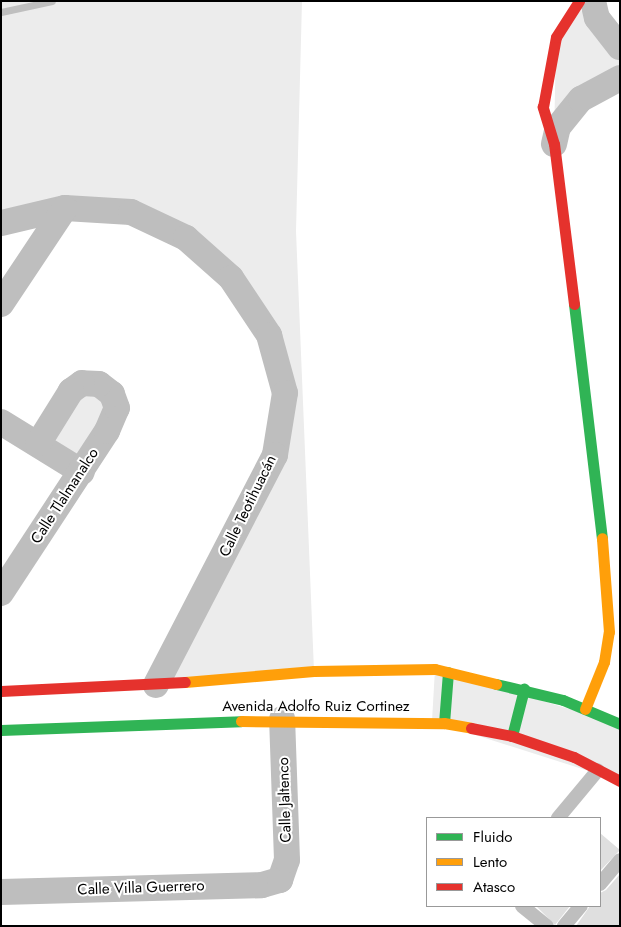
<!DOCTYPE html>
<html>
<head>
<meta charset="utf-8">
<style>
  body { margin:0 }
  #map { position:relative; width:621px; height:927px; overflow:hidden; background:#fff; font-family:Jost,sans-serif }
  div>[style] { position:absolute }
  .green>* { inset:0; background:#ececec }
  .stream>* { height:7px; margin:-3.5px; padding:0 3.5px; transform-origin:3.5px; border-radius:3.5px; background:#bfbfbf }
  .building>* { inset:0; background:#dfdfdf }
  .lane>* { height:14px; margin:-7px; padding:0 7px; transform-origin:7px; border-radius:7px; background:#bebebe }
  .street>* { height:26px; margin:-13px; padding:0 13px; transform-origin:13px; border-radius:13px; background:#bebebe }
  .fast>* { height:11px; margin:-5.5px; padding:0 5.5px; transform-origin:5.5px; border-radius:5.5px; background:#30b455 }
  .slow>* { height:11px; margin:-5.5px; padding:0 5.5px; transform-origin:5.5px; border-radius:5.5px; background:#ff9f0a }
  .jam>* { height:11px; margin:-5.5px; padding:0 5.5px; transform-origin:5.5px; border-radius:5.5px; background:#e5322d }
  span { translate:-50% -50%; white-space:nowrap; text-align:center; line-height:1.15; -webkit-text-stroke:4px #fff; paint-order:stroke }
  .street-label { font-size:15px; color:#000 }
  .frame { position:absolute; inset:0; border:2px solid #000; pointer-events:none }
  .legend { position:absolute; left:426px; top:817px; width:175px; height:90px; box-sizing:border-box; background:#fff; border:1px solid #999; margin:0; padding:6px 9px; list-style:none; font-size:15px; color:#000 }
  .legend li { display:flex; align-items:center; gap:10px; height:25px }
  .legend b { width:25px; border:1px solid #999 }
</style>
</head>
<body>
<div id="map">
  <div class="green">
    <div style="clip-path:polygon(1px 1px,302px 1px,296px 231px,314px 671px,156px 685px,254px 498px,285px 393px,231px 278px,131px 212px,1px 223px)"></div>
    <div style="clip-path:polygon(575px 5px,620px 47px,620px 78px,554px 144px,556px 37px)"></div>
    <div style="clip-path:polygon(71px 391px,112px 394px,82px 472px,38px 444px)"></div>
    <div style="clip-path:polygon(435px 669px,620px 724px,620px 781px,432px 721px)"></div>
  </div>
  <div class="stream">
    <div style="left:1px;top:12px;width:52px;rotate:-12.2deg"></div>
  </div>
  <div class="building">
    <div style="clip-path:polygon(600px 833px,620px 850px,600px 871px)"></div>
    <div style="clip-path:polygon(620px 874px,620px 926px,576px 926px,590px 906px,600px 906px,600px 893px,606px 890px)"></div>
    <div style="clip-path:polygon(536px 906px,570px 906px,555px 925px)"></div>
  </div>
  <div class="lane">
    <div style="left:558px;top:818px;width:62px;rotate:-50.2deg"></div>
    <div style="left:600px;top:884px;width:31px;rotate:-50deg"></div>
    <div style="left:522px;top:906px;width:32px;rotate:39deg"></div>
    <div style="left:564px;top:926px;width:26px;rotate:-50deg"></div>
  </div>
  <div class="street">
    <div style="left:593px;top:1px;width:17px;rotate:77deg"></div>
    <div style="left:597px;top:18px;width:37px;rotate:52deg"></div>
    <div style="left:554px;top:144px;width:17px;rotate:-77deg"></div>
    <div style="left:558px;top:127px;width:36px;rotate:-51deg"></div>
    <div style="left:581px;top:99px;width:44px;rotate:-28.3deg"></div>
    <div style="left:1px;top:223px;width:66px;rotate:-13.2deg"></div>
    <div style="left:65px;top:208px;width:66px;rotate:3.5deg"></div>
    <div style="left:131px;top:212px;width:61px;rotate:25.3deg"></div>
    <div style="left:186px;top:238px;width:60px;rotate:41.6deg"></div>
    <div style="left:231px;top:278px;width:69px;rotate:56.3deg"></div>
    <div style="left:269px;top:335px;width:60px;rotate:74.6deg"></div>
    <div style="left:285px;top:393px;width:63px;rotate:99.2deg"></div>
    <div style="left:275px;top:455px;width:259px;rotate:117.4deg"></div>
    <div style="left:1px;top:304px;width:115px;rotate:-56.3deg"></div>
    <div style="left:1px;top:422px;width:95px;rotate:31.7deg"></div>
    <div style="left:1px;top:593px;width:194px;rotate:-56.8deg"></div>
    <div style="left:107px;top:431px;width:25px;rotate:-67deg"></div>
    <div style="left:117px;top:408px;width:15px;rotate:-110deg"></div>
    <div style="left:112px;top:394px;width:16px;rotate:-142deg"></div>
    <div style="left:99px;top:384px;width:17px;rotate:-177deg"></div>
    <div style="left:82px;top:383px;width:14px;rotate:144deg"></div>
    <div style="left:71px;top:391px;width:62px;rotate:121.9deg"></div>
    <div style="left:1px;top:892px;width:261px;rotate:-1.5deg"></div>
    <div style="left:262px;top:885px;width:19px;rotate:-16deg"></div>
    <div style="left:280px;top:880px;width:21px;rotate:-71deg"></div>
    <div style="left:287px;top:860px;width:141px;rotate:-92deg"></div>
  </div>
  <div class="fast">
    <div style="left:574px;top:304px;width:236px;rotate:83.2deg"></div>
    <div style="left:496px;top:684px;width:69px;rotate:13.4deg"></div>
    <div style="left:563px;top:700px;width:62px;rotate:22.8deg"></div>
    <div style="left:444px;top:723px;width:51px;rotate:-85.5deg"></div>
    <div style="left:1px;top:730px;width:240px;rotate:-2.1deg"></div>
    <div style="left:512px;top:736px;width:49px;rotate:-75.7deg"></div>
  </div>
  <div class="slow">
    <div style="left:185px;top:682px;width:129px;rotate:-4.9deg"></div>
    <div style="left:314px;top:671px;width:121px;rotate:-0.9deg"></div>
    <div style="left:435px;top:669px;width:63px;rotate:13.8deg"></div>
    <div style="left:585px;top:709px;width:51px;rotate:-68deg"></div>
    <div style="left:604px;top:662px;width:30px;rotate:-81deg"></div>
    <div style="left:609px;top:632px;width:94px;rotate:-94.3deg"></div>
    <div style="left:241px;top:721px;width:203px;rotate:0.6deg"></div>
    <div style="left:444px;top:723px;width:27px;rotate:10deg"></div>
  </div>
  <div class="jam">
    <div style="left:574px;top:304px;width:161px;rotate:-97.1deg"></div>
    <div style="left:554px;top:144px;width:39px;rotate:-107deg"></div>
    <div style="left:543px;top:107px;width:71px;rotate:-79.5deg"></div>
    <div style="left:556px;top:37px;width:43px;rotate:-57.4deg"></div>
    <div style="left:1px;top:691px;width:184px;rotate:-2.8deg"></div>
    <div style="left:471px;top:728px;width:42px;rotate:11deg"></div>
    <div style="left:512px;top:736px;width:65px;rotate:18.7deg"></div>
    <div style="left:574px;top:757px;width:52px;rotate:27.6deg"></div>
  </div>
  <div class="street-label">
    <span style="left:65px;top:496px;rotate:-57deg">Calle Tlalmanalco</span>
    <span style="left:248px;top:506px;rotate:-64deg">Calle Teotihuacán</span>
    <span style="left:316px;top:707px">Avenida Adolfo Ruiz Cortinez</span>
    <span style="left:285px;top:800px;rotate:-92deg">Calle Jaltenco</span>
    <span style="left:141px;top:888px;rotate:-2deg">Calle Villa Guerrero</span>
  </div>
  <div class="frame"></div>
  <ul class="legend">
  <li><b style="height:6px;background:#30b455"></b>Fluido</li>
  <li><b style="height:6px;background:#ff9f0a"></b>Lento</li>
  <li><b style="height:6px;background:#e5322d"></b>Atasco</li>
  </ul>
</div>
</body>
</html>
